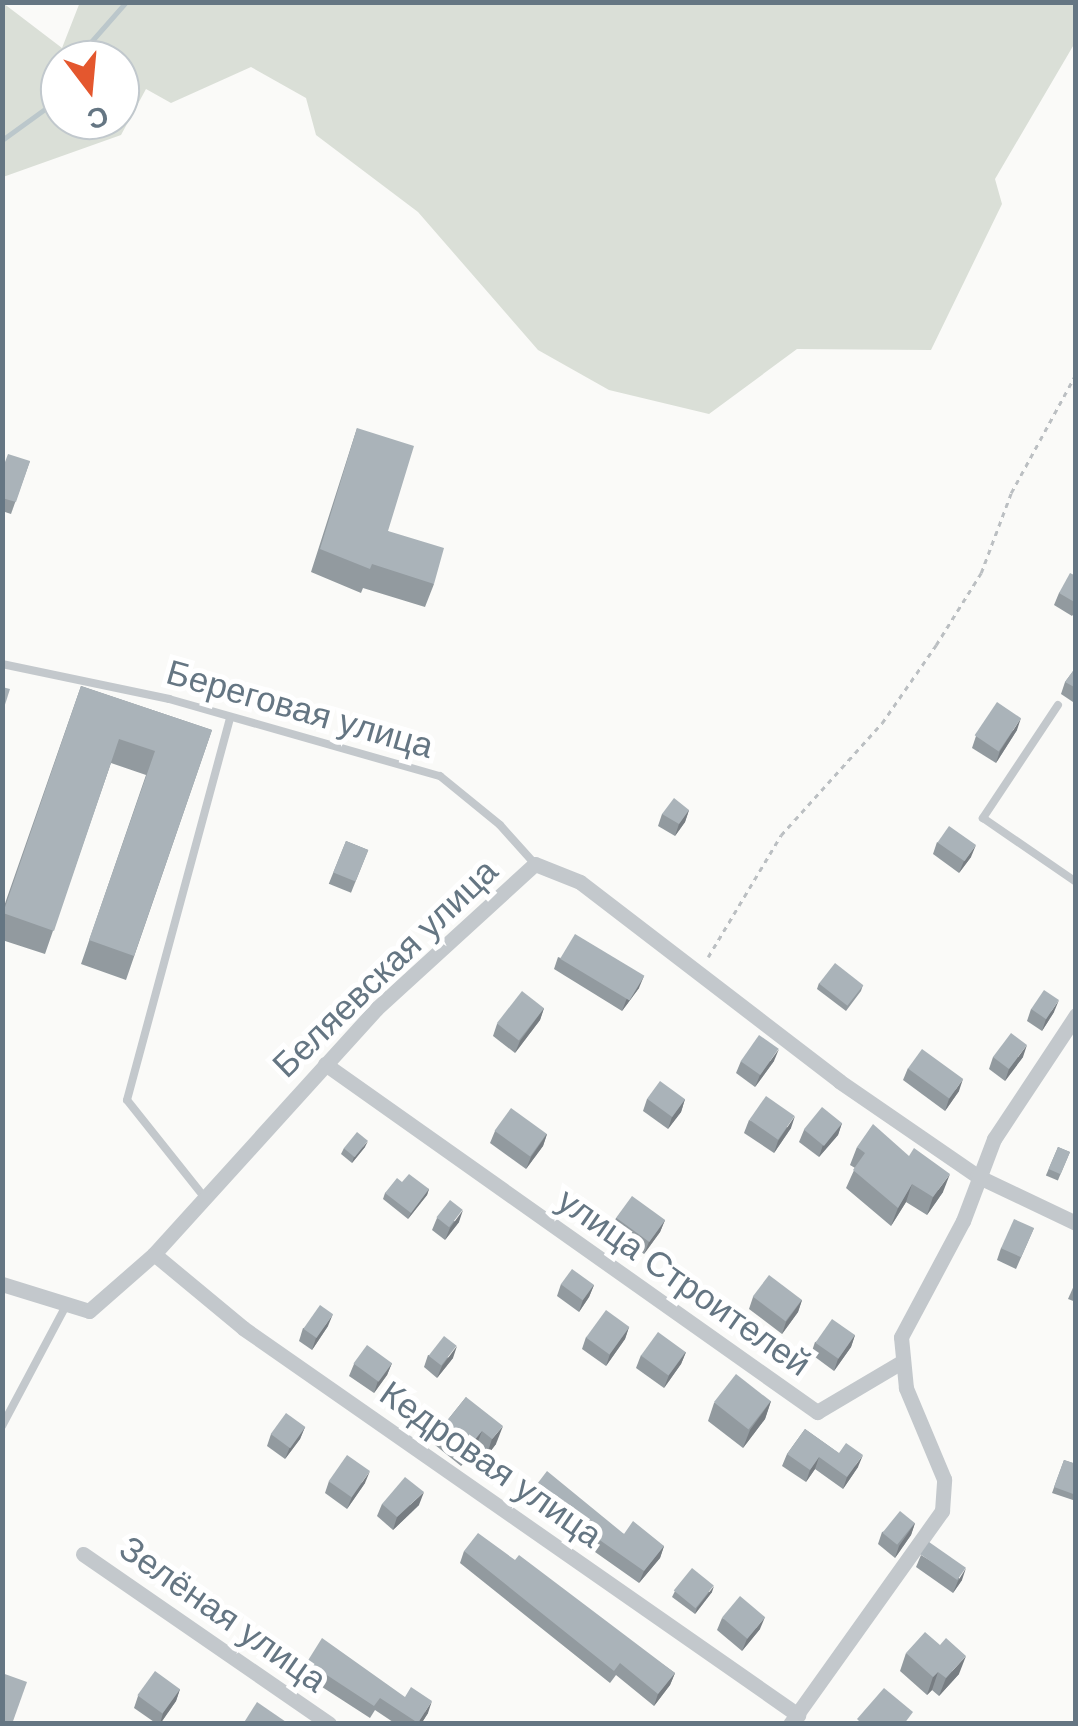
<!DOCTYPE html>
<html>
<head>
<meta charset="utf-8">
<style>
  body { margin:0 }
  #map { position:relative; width:1078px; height:1726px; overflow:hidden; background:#fafaf8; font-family:Arial,sans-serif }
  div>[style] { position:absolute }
  .green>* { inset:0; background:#dadfd7 }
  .stream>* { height:5px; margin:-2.5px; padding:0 2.5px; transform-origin:2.5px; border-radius:2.5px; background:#bbc7cb }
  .path>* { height:2.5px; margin-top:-1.25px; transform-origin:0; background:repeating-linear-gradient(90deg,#bbbfc2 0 5px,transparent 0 10px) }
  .service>* { height:8px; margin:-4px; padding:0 4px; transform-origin:4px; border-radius:4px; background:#c3c8cc }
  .minor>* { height:15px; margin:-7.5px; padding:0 7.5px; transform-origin:7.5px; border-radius:7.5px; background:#c3c8cc }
  .wall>* { inset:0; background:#929a9f; transform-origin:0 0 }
  .shaded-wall>* { inset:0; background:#777d82 }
  .building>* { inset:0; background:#aab3b9; transform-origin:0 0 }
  span { translate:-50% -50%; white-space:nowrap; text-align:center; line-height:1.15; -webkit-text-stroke:10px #fff; paint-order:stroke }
  .street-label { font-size:35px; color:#657683 }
  .frame { position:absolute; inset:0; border:5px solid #657683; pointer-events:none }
  .north { position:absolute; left:40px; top:40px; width:100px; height:100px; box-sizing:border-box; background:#fff; border:2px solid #c1c8cd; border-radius:50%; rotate:164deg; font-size:28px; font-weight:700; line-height:40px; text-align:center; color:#657683 }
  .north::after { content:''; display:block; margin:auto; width:35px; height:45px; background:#e4572e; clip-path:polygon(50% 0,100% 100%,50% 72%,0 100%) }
</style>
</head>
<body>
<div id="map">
  <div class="green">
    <div style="clip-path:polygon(evenodd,80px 2px,1075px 2px,1076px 41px,995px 179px,1002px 204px,931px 350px,797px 349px,709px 414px,609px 390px,538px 350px,418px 212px,316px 135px,306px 98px,251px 67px,171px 103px,146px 89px,121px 135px,3px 177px,3px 3px,62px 48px,80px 2px,60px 60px,120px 60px,120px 120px,60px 120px,60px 60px)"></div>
  </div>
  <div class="stream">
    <div style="left:75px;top:60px;width:77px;rotate:-48.7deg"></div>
    <div style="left:2px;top:140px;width:72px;rotate:-35.9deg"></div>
  </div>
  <div class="path">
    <div style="left:708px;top:957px;width:142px;rotate:-59.1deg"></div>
    <div style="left:781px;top:835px;width:151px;rotate:-48deg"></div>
    <div style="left:882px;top:723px;width:95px;rotate:-55.3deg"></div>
    <div style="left:936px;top:645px;width:85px;rotate:-58deg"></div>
    <div style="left:981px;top:573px;width:85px;rotate:-69.4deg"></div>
    <div style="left:1011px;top:493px;width:136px;rotate:-61.4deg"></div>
  </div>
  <div class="service">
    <div style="left:2px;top:664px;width:171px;rotate:11.8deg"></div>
    <div style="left:169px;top:699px;width:282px;rotate:15.9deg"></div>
    <div style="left:440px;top:776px;width:77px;rotate:39.2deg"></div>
    <div style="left:500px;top:825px;width:52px;rotate:48.1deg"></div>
    <div style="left:1058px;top:705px;width:136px;rotate:123.6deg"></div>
    <div style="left:983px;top:818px;width:113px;rotate:34.5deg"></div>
    <div style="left:205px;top:1198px;width:125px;rotate:-128.5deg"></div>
    <div style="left:127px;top:1100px;width:395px;rotate:-74.9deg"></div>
    <div style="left:2px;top:1426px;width:138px;rotate:-62deg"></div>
  </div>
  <div class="minor">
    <div style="left:325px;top:1064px;width:603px;rotate:35.27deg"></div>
    <div style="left:817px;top:1412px;width:96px;rotate:-30.6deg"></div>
    <div style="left:154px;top:1254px;width:116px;rotate:39.7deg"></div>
    <div style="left:243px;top:1328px;width:677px;rotate:34.89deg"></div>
    <div style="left:2px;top:1284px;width:91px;rotate:17.2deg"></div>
    <div style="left:89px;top:1311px;width:86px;rotate:-41.2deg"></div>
    <div style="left:154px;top:1254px;width:331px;rotate:-47.8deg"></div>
    <div style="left:376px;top:1009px;width:215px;rotate:-42.4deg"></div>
    <div style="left:535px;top:864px;width:48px;rotate:21.8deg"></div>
    <div style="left:580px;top:882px;width:327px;rotate:37.5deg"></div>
    <div style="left:839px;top:1081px;width:168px;rotate:34.5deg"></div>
    <div style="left:977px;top:1176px;width:110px;rotate:25.4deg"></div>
    <div style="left:83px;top:1554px;width:299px;rotate:34.6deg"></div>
    <div style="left:790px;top:1724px;width:262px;rotate:-54.5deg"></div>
    <div style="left:942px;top:1511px;width:32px;rotate:-86deg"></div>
    <div style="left:944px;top:1479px;width:99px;rotate:-112.7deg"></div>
    <div style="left:906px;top:1388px;width:51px;rotate:-95.6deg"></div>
    <div style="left:901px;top:1337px;width:132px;rotate:-61.9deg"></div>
    <div style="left:963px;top:1221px;width:88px;rotate:-69.3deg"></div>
    <div style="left:994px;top:1139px;width:149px;rotate:-56.5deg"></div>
  </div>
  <div class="wall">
    <div style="clip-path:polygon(357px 428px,388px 531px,434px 584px,425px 607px,363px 588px,361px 593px,311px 572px)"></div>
    <div style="clip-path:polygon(30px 461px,11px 514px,2px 511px,2px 469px)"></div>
    <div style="clip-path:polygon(1076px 576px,1076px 611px,1072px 616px,1054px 605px,1059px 593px)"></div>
    <div style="clip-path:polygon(1076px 667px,1076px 704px,1061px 694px,1065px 682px)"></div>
    <div style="clip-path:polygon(81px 686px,212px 730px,126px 980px,81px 964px,146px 775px,111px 763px,45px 954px,2px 940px,2px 912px)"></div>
    <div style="clip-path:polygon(1017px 730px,996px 763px,972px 748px,976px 736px)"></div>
    <div style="clip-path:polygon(689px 810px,685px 822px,675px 836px,658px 826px,662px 814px)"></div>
    <div style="left:346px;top:841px;width:24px;height:46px;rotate:22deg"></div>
    <div style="clip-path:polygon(937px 842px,971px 857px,959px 873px,933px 854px)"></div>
    <div style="clip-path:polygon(558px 957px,639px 988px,622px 1011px,554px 969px)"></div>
    <div style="clip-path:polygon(819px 983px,863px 985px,861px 991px,846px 1011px,817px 989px)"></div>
    <div style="clip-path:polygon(544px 1008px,540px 1020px,515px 1053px,493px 1036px,497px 1024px)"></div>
    <div style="clip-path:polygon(1031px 1009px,1054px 1012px,1042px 1031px,1027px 1021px)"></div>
    <div style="clip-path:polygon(993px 1057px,1023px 1057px,1005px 1081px,989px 1069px)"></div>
    <div style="clip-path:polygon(741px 1061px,774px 1061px,755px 1087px,736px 1073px)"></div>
    <div style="clip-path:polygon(908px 1068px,959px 1091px,945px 1111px,903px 1080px)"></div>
    <div style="clip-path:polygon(647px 1099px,685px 1099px,681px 1112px,668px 1129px,643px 1111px)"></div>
    <div style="clip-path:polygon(749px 1120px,791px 1128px,774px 1153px,744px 1133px)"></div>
    <div style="clip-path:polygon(842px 1123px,838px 1135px,819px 1157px,799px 1142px,804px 1130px)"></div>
    <div style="clip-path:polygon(495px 1131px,547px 1134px,543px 1146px,526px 1169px,490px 1143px)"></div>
    <div style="clip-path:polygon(365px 1147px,352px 1163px,341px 1154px,344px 1148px)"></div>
    <div style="clip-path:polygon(857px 1147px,943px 1192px,927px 1215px,906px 1202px,891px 1226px,846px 1188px,855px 1168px,850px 1165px)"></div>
    <div style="left:1058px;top:1147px;width:13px;height:31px;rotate:23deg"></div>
    <div style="clip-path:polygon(402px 1182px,429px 1189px,427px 1195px,408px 1219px,383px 1199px,385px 1193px)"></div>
    <div style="clip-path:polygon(437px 1218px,459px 1222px,445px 1240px,432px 1230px)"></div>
    <div style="clip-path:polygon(616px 1218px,665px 1220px,660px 1232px,644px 1254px,611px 1230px)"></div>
    <div style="clip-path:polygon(1034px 1228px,1016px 1269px,997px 1260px,1001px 1248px)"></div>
    <div style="clip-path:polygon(1076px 1281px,1076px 1302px,1068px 1299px)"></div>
    <div style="clip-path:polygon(561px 1284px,594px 1285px,589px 1297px,579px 1312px,557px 1296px)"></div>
    <div style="clip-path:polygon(753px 1297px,802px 1300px,798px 1312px,782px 1334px,749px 1309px)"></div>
    <div style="clip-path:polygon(328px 1326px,312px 1350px,299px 1341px,303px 1328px)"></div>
    <div style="clip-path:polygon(629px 1327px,625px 1339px,606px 1366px,582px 1349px,586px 1337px)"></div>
    <div style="clip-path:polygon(855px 1335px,851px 1347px,834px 1371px,811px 1354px,815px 1342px)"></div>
    <div style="clip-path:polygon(686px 1352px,681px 1364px,664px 1388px,636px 1368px,641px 1355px)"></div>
    <div style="clip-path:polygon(428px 1355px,453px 1358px,437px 1378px,424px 1367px)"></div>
    <div style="clip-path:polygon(392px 1363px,387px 1375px,374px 1393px,349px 1376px,354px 1364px)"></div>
    <div style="clip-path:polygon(466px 1397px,496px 1444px,486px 1457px,475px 1449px,461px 1466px,435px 1445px,442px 1427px)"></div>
    <div style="clip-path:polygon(771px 1401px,765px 1419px,743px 1448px,708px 1421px,714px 1403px)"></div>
    <div style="clip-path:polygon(305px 1427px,300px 1439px,285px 1459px,267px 1446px,271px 1434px)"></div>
    <div style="clip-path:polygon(805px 1429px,858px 1467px,843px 1489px,815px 1469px,806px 1482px,782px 1466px,787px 1454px)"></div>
    <div style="clip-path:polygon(1064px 1460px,1076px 1464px,1076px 1501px,1052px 1493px)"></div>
    <div style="clip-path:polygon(329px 1481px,365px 1483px,347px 1509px,325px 1493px)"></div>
    <div style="clip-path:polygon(531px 1492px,624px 1534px,664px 1546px,660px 1558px,639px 1583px,527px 1504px)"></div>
    <div style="clip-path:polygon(382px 1504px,419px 1505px,393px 1530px,377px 1516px)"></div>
    <div style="clip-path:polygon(915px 1523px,911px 1535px,895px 1558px,878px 1544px,882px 1532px)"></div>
    <div style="clip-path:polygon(464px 1551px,515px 1560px,675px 1673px,670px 1685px,654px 1706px,616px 1675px,610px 1683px,460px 1563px)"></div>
    <div style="clip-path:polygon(921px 1555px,962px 1580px,953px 1593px,916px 1567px)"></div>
    <div style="clip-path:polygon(675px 1591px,712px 1592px,695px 1614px,672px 1597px)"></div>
    <div style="clip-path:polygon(722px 1618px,760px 1629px,742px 1651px,717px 1630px)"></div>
    <div style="clip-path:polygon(906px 1653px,959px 1674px,939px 1696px,932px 1690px,927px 1695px,900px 1671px)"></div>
    <div style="clip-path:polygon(307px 1662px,428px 1713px,421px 1724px,396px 1724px,375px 1710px,370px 1718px,302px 1674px)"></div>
    <div style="clip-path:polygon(180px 1689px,176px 1701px,160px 1724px,157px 1724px,134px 1708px,138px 1696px)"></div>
  </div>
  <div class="shaded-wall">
    <div style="clip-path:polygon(1021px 718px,1017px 730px,996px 763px,1000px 751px)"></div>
    <div style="clip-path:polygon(689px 810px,685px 822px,675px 836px,679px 824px)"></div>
    <div style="clip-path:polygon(976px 845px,971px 857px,959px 873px,964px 861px)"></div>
    <div style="clip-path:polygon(644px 976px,639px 988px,622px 1011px,627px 998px)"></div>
    <div style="clip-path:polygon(1059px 1000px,1054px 1012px,1042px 1031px,1046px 1019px)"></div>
    <div style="clip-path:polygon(544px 1008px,540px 1020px,515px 1053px,520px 1041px)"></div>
    <div style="clip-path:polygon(1027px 1045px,1023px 1057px,1005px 1081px,1009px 1069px)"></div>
    <div style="clip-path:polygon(779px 1049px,774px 1061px,755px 1087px,760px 1075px)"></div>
    <div style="clip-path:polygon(963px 1079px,959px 1091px,945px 1111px,949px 1099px)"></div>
    <div style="clip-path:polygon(685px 1099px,681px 1112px,668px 1129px,672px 1117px)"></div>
    <div style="clip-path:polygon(795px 1116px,791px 1128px,774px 1153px,778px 1141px)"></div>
    <div style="clip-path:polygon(842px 1123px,838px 1135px,819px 1157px,823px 1145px)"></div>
    <div style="clip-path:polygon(547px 1134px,543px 1146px,526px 1169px,531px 1157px)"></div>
    <div style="clip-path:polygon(368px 1141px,365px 1147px,352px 1163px,354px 1157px)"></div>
    <div style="clip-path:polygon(950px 1174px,943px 1192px,927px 1215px,933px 1197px)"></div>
    <div style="clip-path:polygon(912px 1184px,906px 1202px,891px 1226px,898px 1208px)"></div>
    <div style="clip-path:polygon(429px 1189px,427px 1195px,408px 1219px,411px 1213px)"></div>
    <div style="clip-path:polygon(463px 1210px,459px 1222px,445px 1240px,450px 1228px)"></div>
    <div style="clip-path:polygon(665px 1220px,660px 1232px,644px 1254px,649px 1242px)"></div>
    <div style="clip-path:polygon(594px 1285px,589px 1297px,579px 1312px,583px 1300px)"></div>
    <div style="clip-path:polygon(802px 1300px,798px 1312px,782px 1334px,786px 1322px)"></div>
    <div style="clip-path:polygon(333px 1314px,328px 1326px,312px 1350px,316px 1338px)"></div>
    <div style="clip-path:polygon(629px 1327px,625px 1339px,606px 1366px,610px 1354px)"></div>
    <div style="clip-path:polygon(855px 1335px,851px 1347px,834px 1371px,838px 1359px)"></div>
    <div style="clip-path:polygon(457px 1346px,453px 1358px,437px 1378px,442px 1366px)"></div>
    <div style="clip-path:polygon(686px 1352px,681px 1364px,664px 1388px,669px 1375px)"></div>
    <div style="clip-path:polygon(392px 1363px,387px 1375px,374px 1393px,378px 1381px)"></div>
    <div style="clip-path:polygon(771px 1401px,765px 1419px,743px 1448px,750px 1430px)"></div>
    <div style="clip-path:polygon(503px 1426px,496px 1444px,486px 1457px,492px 1439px)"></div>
    <div style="clip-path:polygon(305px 1427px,300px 1439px,285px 1459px,290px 1447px)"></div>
    <div style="clip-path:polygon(482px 1431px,475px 1449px,461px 1466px,468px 1448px)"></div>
    <div style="clip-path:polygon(863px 1455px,858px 1467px,843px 1489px,847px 1477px)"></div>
    <div style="clip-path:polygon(819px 1457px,815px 1469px,806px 1482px,810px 1470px)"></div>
    <div style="clip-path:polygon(370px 1471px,365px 1483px,347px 1509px,352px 1497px)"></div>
    <div style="clip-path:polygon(424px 1492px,419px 1505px,393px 1530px,397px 1517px)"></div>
    <div style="clip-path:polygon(915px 1523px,911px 1535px,895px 1558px,899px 1546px)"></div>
    <div style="clip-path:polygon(664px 1546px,660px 1558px,639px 1583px,644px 1571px)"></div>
    <div style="clip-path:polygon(966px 1568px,962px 1580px,953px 1593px,958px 1581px)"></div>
    <div style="clip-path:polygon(714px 1586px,712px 1592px,695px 1614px,697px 1608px)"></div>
    <div style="clip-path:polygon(765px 1617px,760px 1629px,742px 1651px,747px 1639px)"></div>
    <div style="clip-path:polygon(966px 1656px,959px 1674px,939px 1696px,946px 1678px)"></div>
    <div style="clip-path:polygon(938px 1672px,932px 1690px,927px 1695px,933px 1677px)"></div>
    <div style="clip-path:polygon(675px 1673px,670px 1685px,654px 1706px,658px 1694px)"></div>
    <div style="clip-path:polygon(180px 1689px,176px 1701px,160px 1724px,163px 1713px)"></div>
    <div style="clip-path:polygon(432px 1701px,428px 1713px,421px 1724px,417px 1724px)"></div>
  </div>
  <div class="building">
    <div style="clip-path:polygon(357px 428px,414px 446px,388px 531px,444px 548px,434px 584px,372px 564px,370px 569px,320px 549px)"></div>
    <div style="clip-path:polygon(8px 454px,30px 461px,16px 502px,2px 498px,2px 470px)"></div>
    <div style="clip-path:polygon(1070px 573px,1076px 576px,1076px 603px,1059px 593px)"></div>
    <div style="clip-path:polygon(1076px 667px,1076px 688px,1065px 682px)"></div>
    <div style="clip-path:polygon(81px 686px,212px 730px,134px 956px,89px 940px,155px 751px,119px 739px,54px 931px,3px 913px)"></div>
    <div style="clip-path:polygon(2px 687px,10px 689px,2px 714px)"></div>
    <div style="left:997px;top:702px;width:29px;height:40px;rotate:34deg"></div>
    <div style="clip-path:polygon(674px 798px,689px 810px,679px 824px,662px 814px)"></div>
    <div style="left:949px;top:826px;width:33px;height:20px;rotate:35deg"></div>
    <div style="left:346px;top:841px;width:24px;height:34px;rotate:22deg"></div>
    <div style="left:575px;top:934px;width:81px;height:29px;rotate:31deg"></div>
    <div style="left:835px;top:963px;width:36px;height:26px;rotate:38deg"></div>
    <div style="left:1044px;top:990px;width:18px;height:23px;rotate:34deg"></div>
    <div style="left:522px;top:991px;width:28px;height:41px;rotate:38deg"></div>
    <div style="left:1011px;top:1033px;width:20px;height:30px;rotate:37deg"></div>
    <div style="left:759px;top:1035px;width:24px;height:32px;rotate:35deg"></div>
    <div style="left:922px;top:1049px;width:51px;height:24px;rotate:36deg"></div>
    <div style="left:660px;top:1081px;width:31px;height:22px;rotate:36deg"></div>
    <div style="left:766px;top:1096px;width:35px;height:29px;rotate:35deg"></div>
    <div style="left:822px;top:1107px;width:26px;height:29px;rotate:39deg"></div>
    <div style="left:511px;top:1108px;width:44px;height:28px;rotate:36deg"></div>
    <div style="clip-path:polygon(873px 1124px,909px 1156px,914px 1148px,950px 1174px,933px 1197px,912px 1184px,898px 1208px,853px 1170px,865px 1153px,857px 1147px)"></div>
    <div style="left:357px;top:1132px;width:14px;height:21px;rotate:39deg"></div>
    <div style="left:1058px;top:1147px;width:13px;height:24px;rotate:23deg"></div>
    <div style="clip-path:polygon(409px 1174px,429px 1189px,411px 1213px,385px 1193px,397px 1178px,402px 1182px)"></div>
    <div style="left:632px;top:1196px;width:41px;height:27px;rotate:36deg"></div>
    <div style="left:450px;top:1200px;width:16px;height:22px;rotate:38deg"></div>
    <div style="left:1014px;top:1219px;width:22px;height:32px;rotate:24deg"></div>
    <div style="left:572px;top:1269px;width:27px;height:19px;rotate:36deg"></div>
    <div style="left:769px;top:1275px;width:41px;height:27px;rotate:37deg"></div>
    <div style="left:320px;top:1305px;width:16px;height:29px;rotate:35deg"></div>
    <div style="left:606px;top:1310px;width:29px;height:34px;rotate:36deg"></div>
    <div style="left:832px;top:1319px;width:28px;height:29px;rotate:35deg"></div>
    <div style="left:658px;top:1332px;width:34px;height:29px;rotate:36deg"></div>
    <div style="left:444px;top:1336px;width:16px;height:25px;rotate:38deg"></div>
    <div style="left:367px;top:1345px;width:31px;height:23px;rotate:36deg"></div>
    <div style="left:736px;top:1374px;width:44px;height:36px;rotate:38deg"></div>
    <div style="clip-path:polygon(466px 1397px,503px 1426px,492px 1439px,482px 1431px,468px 1448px,442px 1427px)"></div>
    <div style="left:286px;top:1413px;width:24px;height:26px;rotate:36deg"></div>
    <div style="clip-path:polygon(805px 1429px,839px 1453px,846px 1443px,863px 1455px,847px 1477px,819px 1457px,810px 1470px,787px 1454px)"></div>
    <div style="left:347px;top:1455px;width:28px;height:32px;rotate:35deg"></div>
    <div style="clip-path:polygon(1064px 1460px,1076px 1464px,1076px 1495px,1054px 1487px)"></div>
    <div style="clip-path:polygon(547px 1471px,624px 1534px,633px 1521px,664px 1546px,644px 1571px,531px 1492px)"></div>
    <div style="clip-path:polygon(405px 1477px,424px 1492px,397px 1517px,382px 1504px)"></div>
    <div style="left:900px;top:1511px;width:19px;height:28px;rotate:39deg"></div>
    <div style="clip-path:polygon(478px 1533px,515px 1560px,519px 1555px,675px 1673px,658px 1694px,620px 1663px,614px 1671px,464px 1551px)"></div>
    <div style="left:929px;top:1542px;width:45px;height:15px;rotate:35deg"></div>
    <div style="left:692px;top:1568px;width:28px;height:29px;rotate:39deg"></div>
    <div style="left:740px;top:1596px;width:33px;height:28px;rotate:40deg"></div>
    <div style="clip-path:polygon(925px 1632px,940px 1645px,946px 1638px,966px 1656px,946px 1678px,938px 1672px,933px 1677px,906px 1653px)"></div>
    <div style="clip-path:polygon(322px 1638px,405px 1697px,411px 1687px,432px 1701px,418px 1723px,380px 1698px,374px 1706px,307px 1662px)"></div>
    <div style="left:155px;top:1671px;width:31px;height:30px;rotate:36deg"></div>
    <div style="clip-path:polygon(2px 1673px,27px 1682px,12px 1724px,2px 1724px)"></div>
    <div style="clip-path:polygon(884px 1688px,913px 1712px,904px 1724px,862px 1724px,857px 1719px)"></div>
    <div style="clip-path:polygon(257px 1702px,289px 1724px,243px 1724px)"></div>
  </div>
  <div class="street-label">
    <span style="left:300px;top:709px;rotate:16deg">Береговая улица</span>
    <span style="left:385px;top:968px;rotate:-44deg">Беляевская улица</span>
    <span style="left:684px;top:1282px;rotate:35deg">улица Строителей</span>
    <span style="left:491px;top:1464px;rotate:35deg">Кедровая улица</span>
    <span style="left:223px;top:1614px;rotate:35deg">Зелёная улица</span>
  </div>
  <div class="frame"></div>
  <div class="north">С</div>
</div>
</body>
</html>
